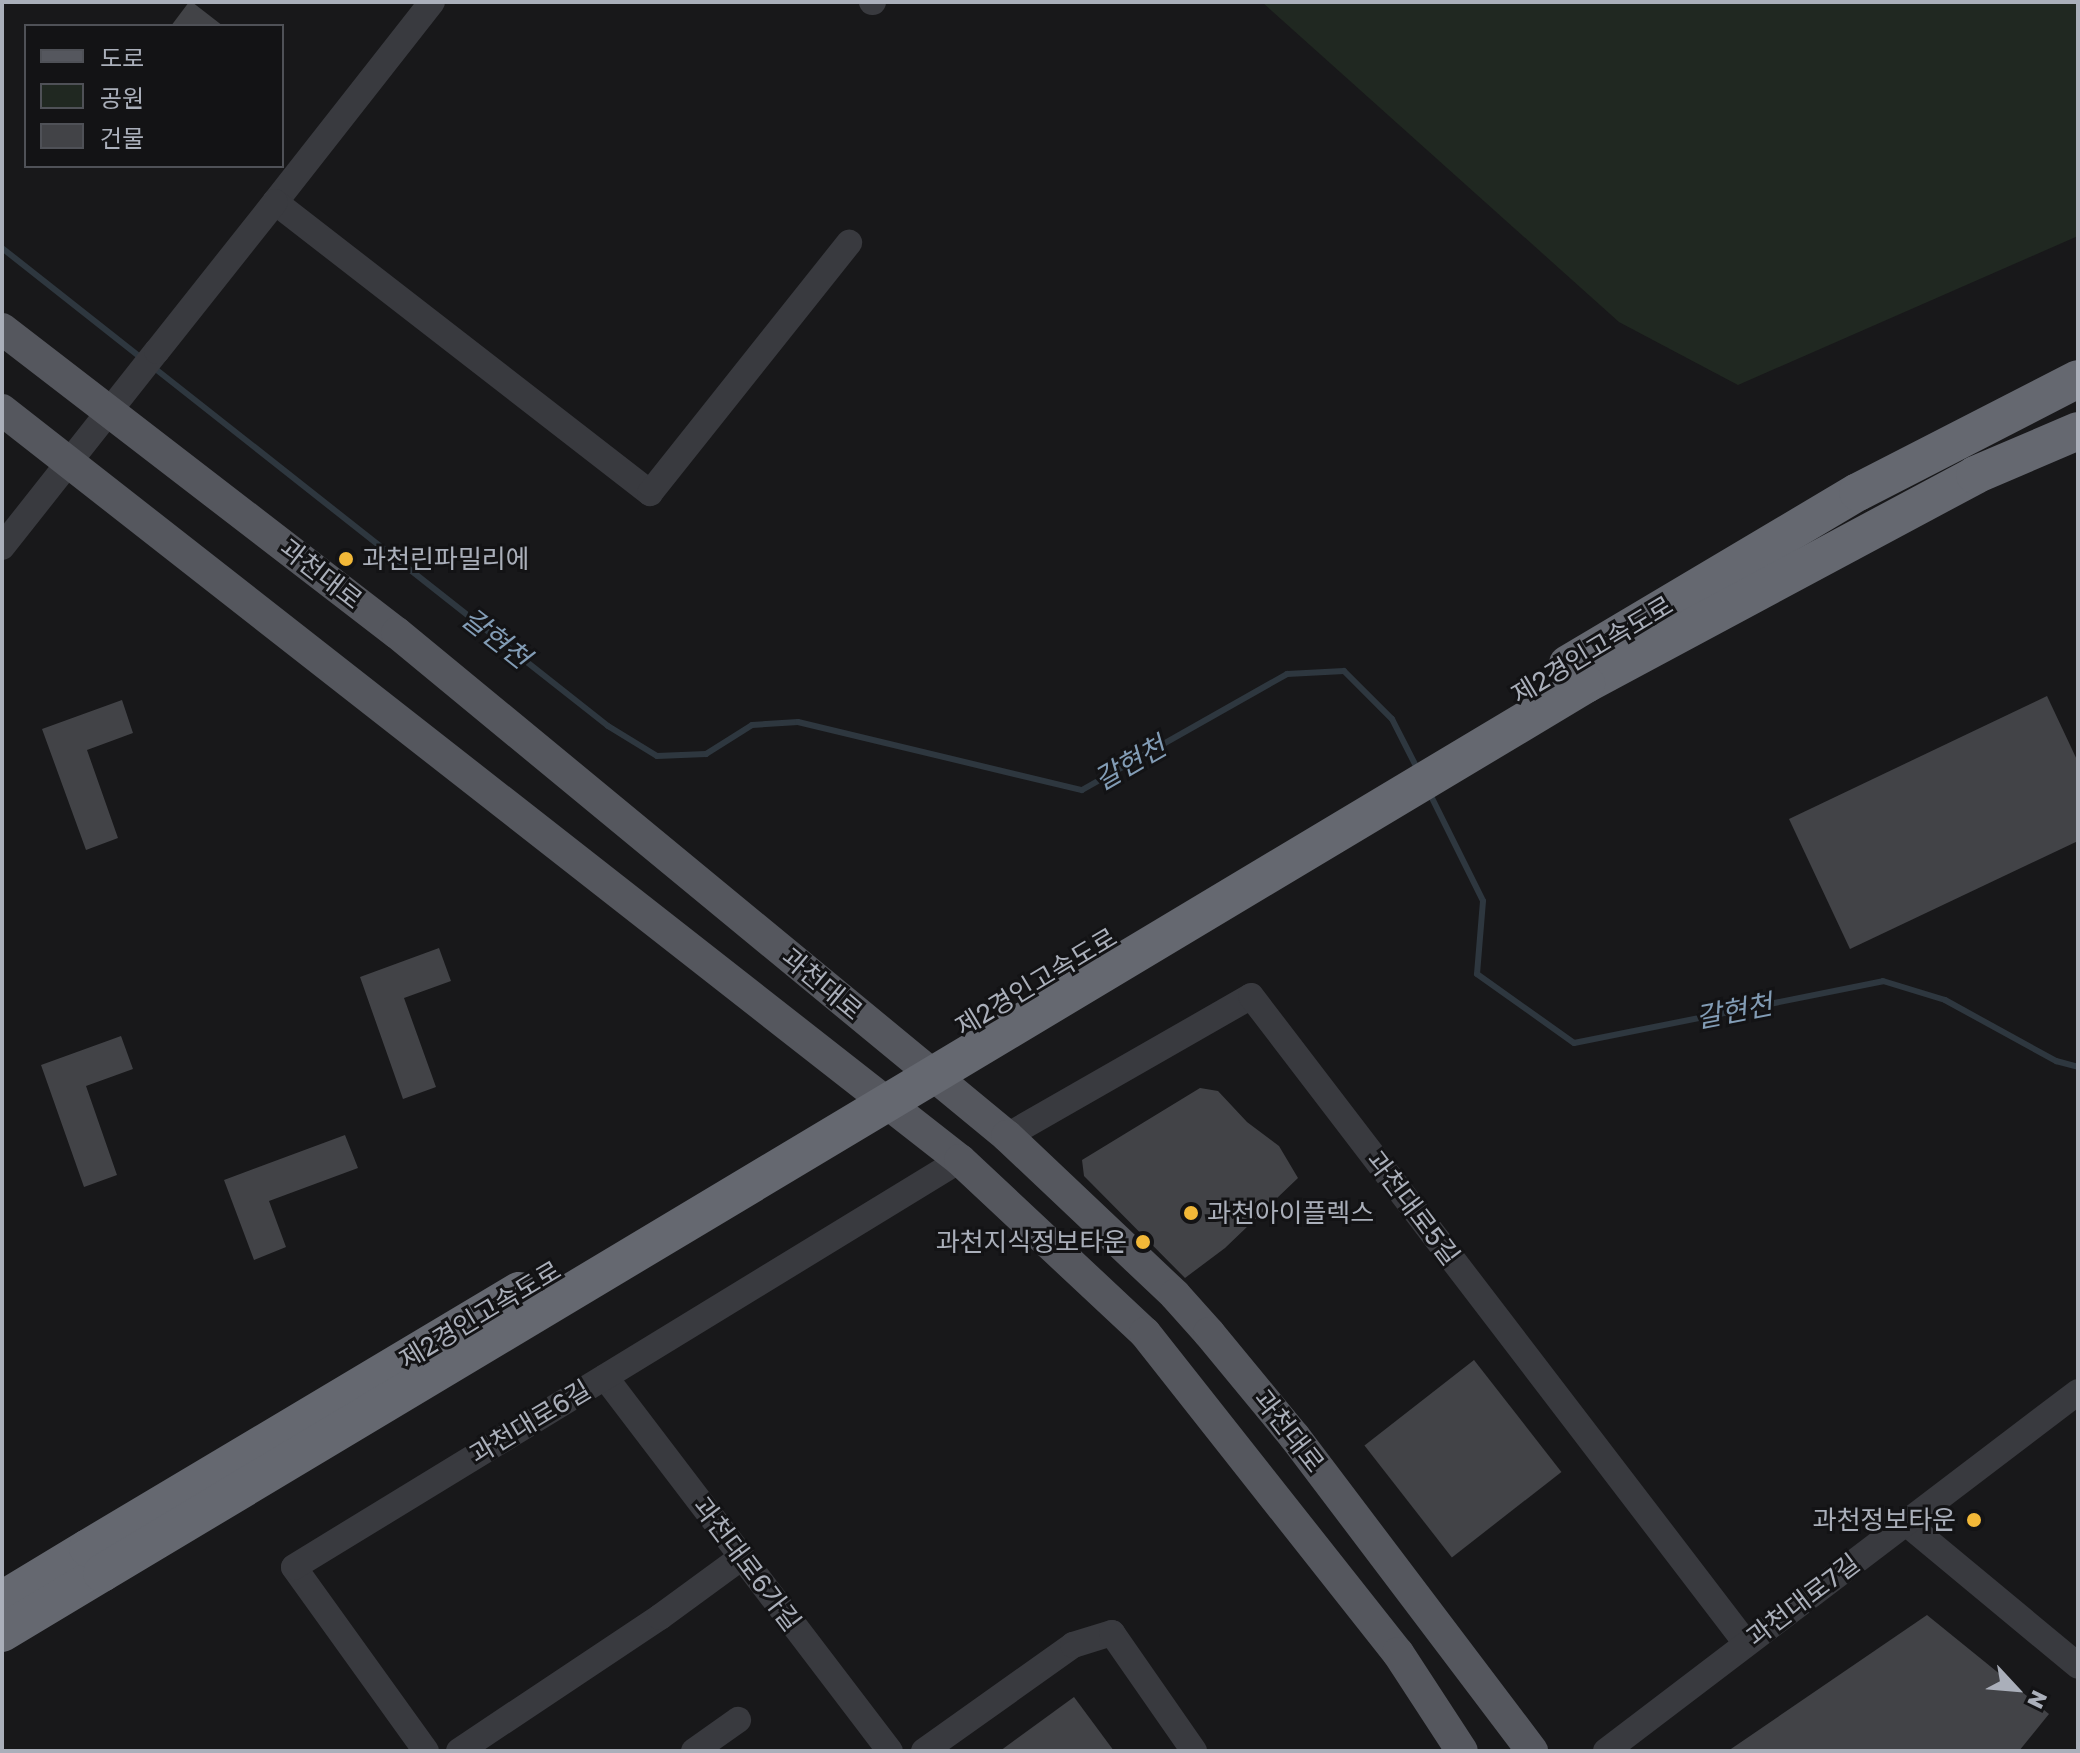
<!DOCTYPE html>
<html>
<head>
<meta charset="utf-8">
<style>
  body { margin:0 }
  #map { position:relative; width:2080px; height:1753px; overflow:hidden; background:#18181a; font-family:"Golos Text","Noto Sans KR",sans-serif }
  div>[style] { position:absolute }
  .green>* { inset:0; background:#202821 }
  .stream>* { height:6px; margin:-3px; padding:0 3px; transform-origin:3px; border-radius:3px; background:#2e373f }
  .building>* { inset:0; background:#424347; transform-origin:0 0 }
  .minor>* { height:26px; margin:-13px; padding:0 13px; transform-origin:13px; border-radius:13px; background:#393a3f }
  .major>* { height:32px; margin:-16px; padding:0 16px; transform-origin:16px; border-radius:16px; background:#55575e }
  .highway>* { height:38px; margin:-19px; padding:0 19px; transform-origin:19px; border-radius:19px; background:#656870 }
  .minor-bridge>* { height:26px; margin:-13px; padding:0 13px; transform-origin:13px; border-radius:13px; background:#393a3f }
  .highway-bridge>* { height:38px; margin:-19px; padding:0 19px; transform-origin:19px; border-radius:19px; background:#656870 }
  .dots>* { width:22px; height:22px; translate:-50% -50%; box-sizing:border-box; border:4px solid #131315; border-radius:50% }
  span { translate:-50% -50%; white-space:nowrap; text-align:center; line-height:1.15; -webkit-text-stroke:6px #131315; paint-order:stroke }
  .poi-label { font-size:26px; color:#aaafba }
  .left { translate:0 -50%; text-align:left }
  .right { translate:-100% -50%; text-align:right }
  .street-label { font-size:26px; color:#aaafba }
  .water-label { font-size:28px; color:#829cb5; font-style:italic }
  .frame { position:absolute; inset:0; border:4px solid #aaafba; pointer-events:none }
  .legend { position:absolute; left:24px; top:24px; width:260px; height:144px; box-sizing:border-box; background:#131315; border:2px solid #4f5157; margin:0; padding:10px 14px; list-style:none; font-size:24px; color:#aaafba }
  .legend li { display:flex; align-items:center; gap:16px; height:40px }
  .legend b { width:40px; border:2px solid #4f5157 }
  .north { position:absolute; left:1976px; top:1649px; width:80px; height:80px; -webkit-text-stroke:6px #131315; paint-order:stroke; rotate:116deg; font-size:22px; font-weight:700; line-height:32px; text-align:center; color:#aaafba }
  .north::after { content:''; display:block; margin:auto; width:28px; height:36px; background:#aaafba; clip-path:polygon(50% 0,100% 100%,50% 72%,0 100%) }
</style>
</head>
<body>
<div id="map">
  <div class="green">
    <div style="clip-path:polygon(1262px 2px,2078px 2px,2078px 236px,1738px 385px,1619px 322px)"></div>
  </div>
  <div class="stream">
    <div style="left:2px;top:248px;width:181px;rotate:38.3deg"></div>
    <div style="left:153px;top:367px;width:580px;rotate:38.27deg"></div>
    <div style="left:608px;top:726px;width:57px;rotate:31.5deg"></div>
    <div style="left:657px;top:756px;width:49px;rotate:-2.3deg"></div>
    <div style="left:706px;top:754px;width:54px;rotate:-32.2deg"></div>
    <div style="left:752px;top:725px;width:46px;rotate:-3.7deg"></div>
    <div style="left:798px;top:722px;width:292px;rotate:13.5deg"></div>
    <div style="left:1082px;top:790px;width:236px;rotate:-29.5deg"></div>
    <div style="left:1287px;top:674px;width:57px;rotate:-3deg"></div>
    <div style="left:1344px;top:671px;width:68px;rotate:45deg"></div>
    <div style="left:1392px;top:719px;width:57px;rotate:63deg"></div>
    <div style="left:1430px;top:794px;width:119px;rotate:63.6deg"></div>
    <div style="left:1483px;top:901px;width:73px;rotate:94.7deg"></div>
    <div style="left:1477px;top:974px;width:119px;rotate:35.4deg"></div>
    <div style="left:1574px;top:1043px;width:315px;rotate:-11.3deg"></div>
    <div style="left:1883px;top:981px;width:65px;rotate:17deg"></div>
    <div style="left:1945px;top:1000px;width:127px;rotate:28.8deg"></div>
    <div style="left:2056px;top:1061px;width:23px;rotate:15deg"></div>
  </div>
  <div class="building">
    <div style="clip-path:polygon(189px 2px,192px 2px,223px 26px,171px 26px)"></div>
    <div style="clip-path:polygon(2047px 696px,2078px 762px,2078px 841px,1850px 949px,1789px 819px)"></div>
    <div style="clip-path:polygon(122px 700px,133px 733px,87px 750px,118px 838px,86px 850px,42px 729px)"></div>
    <div style="clip-path:polygon(439px 948px,451px 981px,404px 998px,436px 1087px,403px 1099px,360px 977px)"></div>
    <div style="clip-path:polygon(121px 1036px,133px 1069px,86px 1086px,117px 1175px,84px 1187px,41px 1065px)"></div>
    <div style="clip-path:polygon(1200px 1088px,1218px 1091px,1247px 1122px,1279px 1146px,1298px 1178px,1225px 1248px,1185px 1278px,1084px 1176px,1082px 1160px)"></div>
    <div style="clip-path:polygon(345px 1135px,358px 1168px,269px 1201px,286px 1247px,254px 1260px,224px 1180px)"></div>
    <div style="left:1474px;top:1360px;width:142px;height:139px;rotate:52deg"></div>
    <div style="clip-path:polygon(1927px 1615px,2049px 1714px,2019px 1751px,1728px 1751px)"></div>
    <div style="clip-path:polygon(1074px 1697px,1114px 1751px,1000px 1751px)"></div>
  </div>
  <div class="minor">
    <div style="left:432px;top:2px;width:254px;rotate:128.1deg"></div>
    <div style="left:275px;top:202px;width:475px;rotate:37.8deg"></div>
    <div style="left:650px;top:493px;width:320px;rotate:-51.5deg"></div>
    <div style="left:872px;top:2px;width:1px"></div>
    <div style="left:2px;top:547px;width:250px;rotate:-51.7deg"></div>
    <div style="left:1007px;top:1136px;width:281px;rotate:-29.8deg"></div>
    <div style="left:1251px;top:996px;width:815px;rotate:52.58deg"></div>
    <div style="left:605px;top:1377px;width:470px;rotate:52.7deg"></div>
    <div style="left:1906px;top:1523px;width:224px;rotate:39.7deg"></div>
    <div style="left:426px;top:1751px;width:226px;rotate:-125.7deg"></div>
    <div style="left:294px;top:1567px;width:781px;rotate:-31.43deg"></div>
    <div style="left:459px;top:1751px;width:242px;rotate:-33.7deg"></div>
    <div style="left:660px;top:1617px;width:102px;rotate:-36.2deg"></div>
    <div style="left:694px;top:1751px;width:54px;rotate:-35.2deg"></div>
    <div style="left:924px;top:1751px;width:183px;rotate:-35.4deg"></div>
    <div style="left:1073px;top:1645px;width:41px;rotate:-17.1deg"></div>
    <div style="left:1112px;top:1633px;width:144px;rotate:55.2deg"></div>
    <div style="left:1606px;top:1751px;width:593px;rotate:-37.26deg"></div>
  </div>
  <div class="major">
    <div style="left:2px;top:329px;width:498px;rotate:37.6deg"></div>
    <div style="left:397px;top:633px;width:791px;rotate:39.51deg"></div>
    <div style="left:1007px;top:1136px;width:231px;rotate:43.4deg"></div>
    <div style="left:1175px;top:1295px;width:51px;rotate:48.2deg"></div>
    <div style="left:1209px;top:1333px;width:134px;rotate:50.5deg"></div>
    <div style="left:1294px;top:1436px;width:395px;rotate:52.9deg"></div>
    <div style="left:2px;top:410px;width:1217px;rotate:38.06deg"></div>
    <div style="left:960px;top:1160px;width:253px;rotate:43.1deg"></div>
    <div style="left:1145px;top:1333px;width:408px;rotate:51.7deg"></div>
    <div style="left:1398px;top:1653px;width:117px;rotate:56.9deg"></div>
  </div>
  <div class="highway">
    <div style="left:1568px;top:664px;width:337px;rotate:-30.7deg"></div>
    <div style="left:1858px;top:492px;width:247px;rotate:-27.2deg"></div>
    <div style="left:1586px;top:684px;width:442px;rotate:-28.2deg"></div>
    <div style="left:1975px;top:475px;width:112px;rotate:-23.1deg"></div>
    <div style="left:2px;top:1600px;width:100px;rotate:-31.2deg"></div>
    <div style="left:2px;top:1633px;width:117px;rotate:-31deg"></div>
  </div>
  <div class="minor-bridge">
    <div style="left:157px;top:351px;width:190px;rotate:-51.6deg"></div>
  </div>
  <div class="highway-bridge">
    <div style="left:88px;top:1548px;width:502px;rotate:-30.81deg"></div>
    <div style="left:102px;top:1573px;width:1730px;rotate:-30.92deg"></div>
  </div>
  <div class="dots">
    <div style="left:346px;top:559px;background:#f2b838"></div>
    <div style="left:1191px;top:1213px;background:#f2b838"></div>
    <div style="left:1143px;top:1242px;background:#f2b838"></div>
    <div style="left:1974px;top:1520px;background:#f2b838"></div>
  </div>
  <div class="poi-label">
    <span class="left" style="left:362px;top:559px">과천린파밀리에</span>
    <span class="left" style="left:1207px;top:1213px">과천아이플렉스</span>
    <span class="right" style="left:1127px;top:1242px">과천지식정보타운</span>
    <span class="right" style="left:1956px;top:1520px">과천정보타운</span>
  </div>
  <div class="street-label">
    <span style="left:321px;top:574px;rotate:38deg">과천대로</span>
    <span style="left:1592px;top:650px;rotate:-31deg">제2경인고속도로</span>
    <span style="left:1036px;top:982px;rotate:-31deg">제2경인고속도로</span>
    <span style="left:822px;top:984px;rotate:40deg">과천대로</span>
    <span style="left:1413px;top:1208px;rotate:53deg">과천대로5길</span>
    <span style="left:480px;top:1315px;rotate:-31deg">제2경인고속도로</span>
    <span style="left:530px;top:1422px;rotate:-31deg">과천대로6길</span>
    <span style="left:1289px;top:1431px;rotate:52deg">과천대로</span>
    <span style="left:747px;top:1564px;rotate:53deg">과천대로6가길</span>
    <span style="left:1803px;top:1600px;rotate:-37deg">과천대로7길</span>
  </div>
  <div class="water-label">
    <span style="left:496px;top:638px;rotate:38deg">갈현천</span>
    <span style="left:1130px;top:763px;rotate:-30deg">갈현천</span>
    <span style="left:1734px;top:1011px;rotate:-11deg">갈현천</span>
  </div>
  <div class="frame"></div>
  <ul class="legend">
  <li><b style="height:10px;background:#55575e"></b>도로</li>
  <li><b style="height:22px;background:#202821"></b>공원</li>
  <li><b style="height:22px;background:#424347"></b>건물</li>
  </ul>
  <div class="north">N</div>
</div>
</body>
</html>
